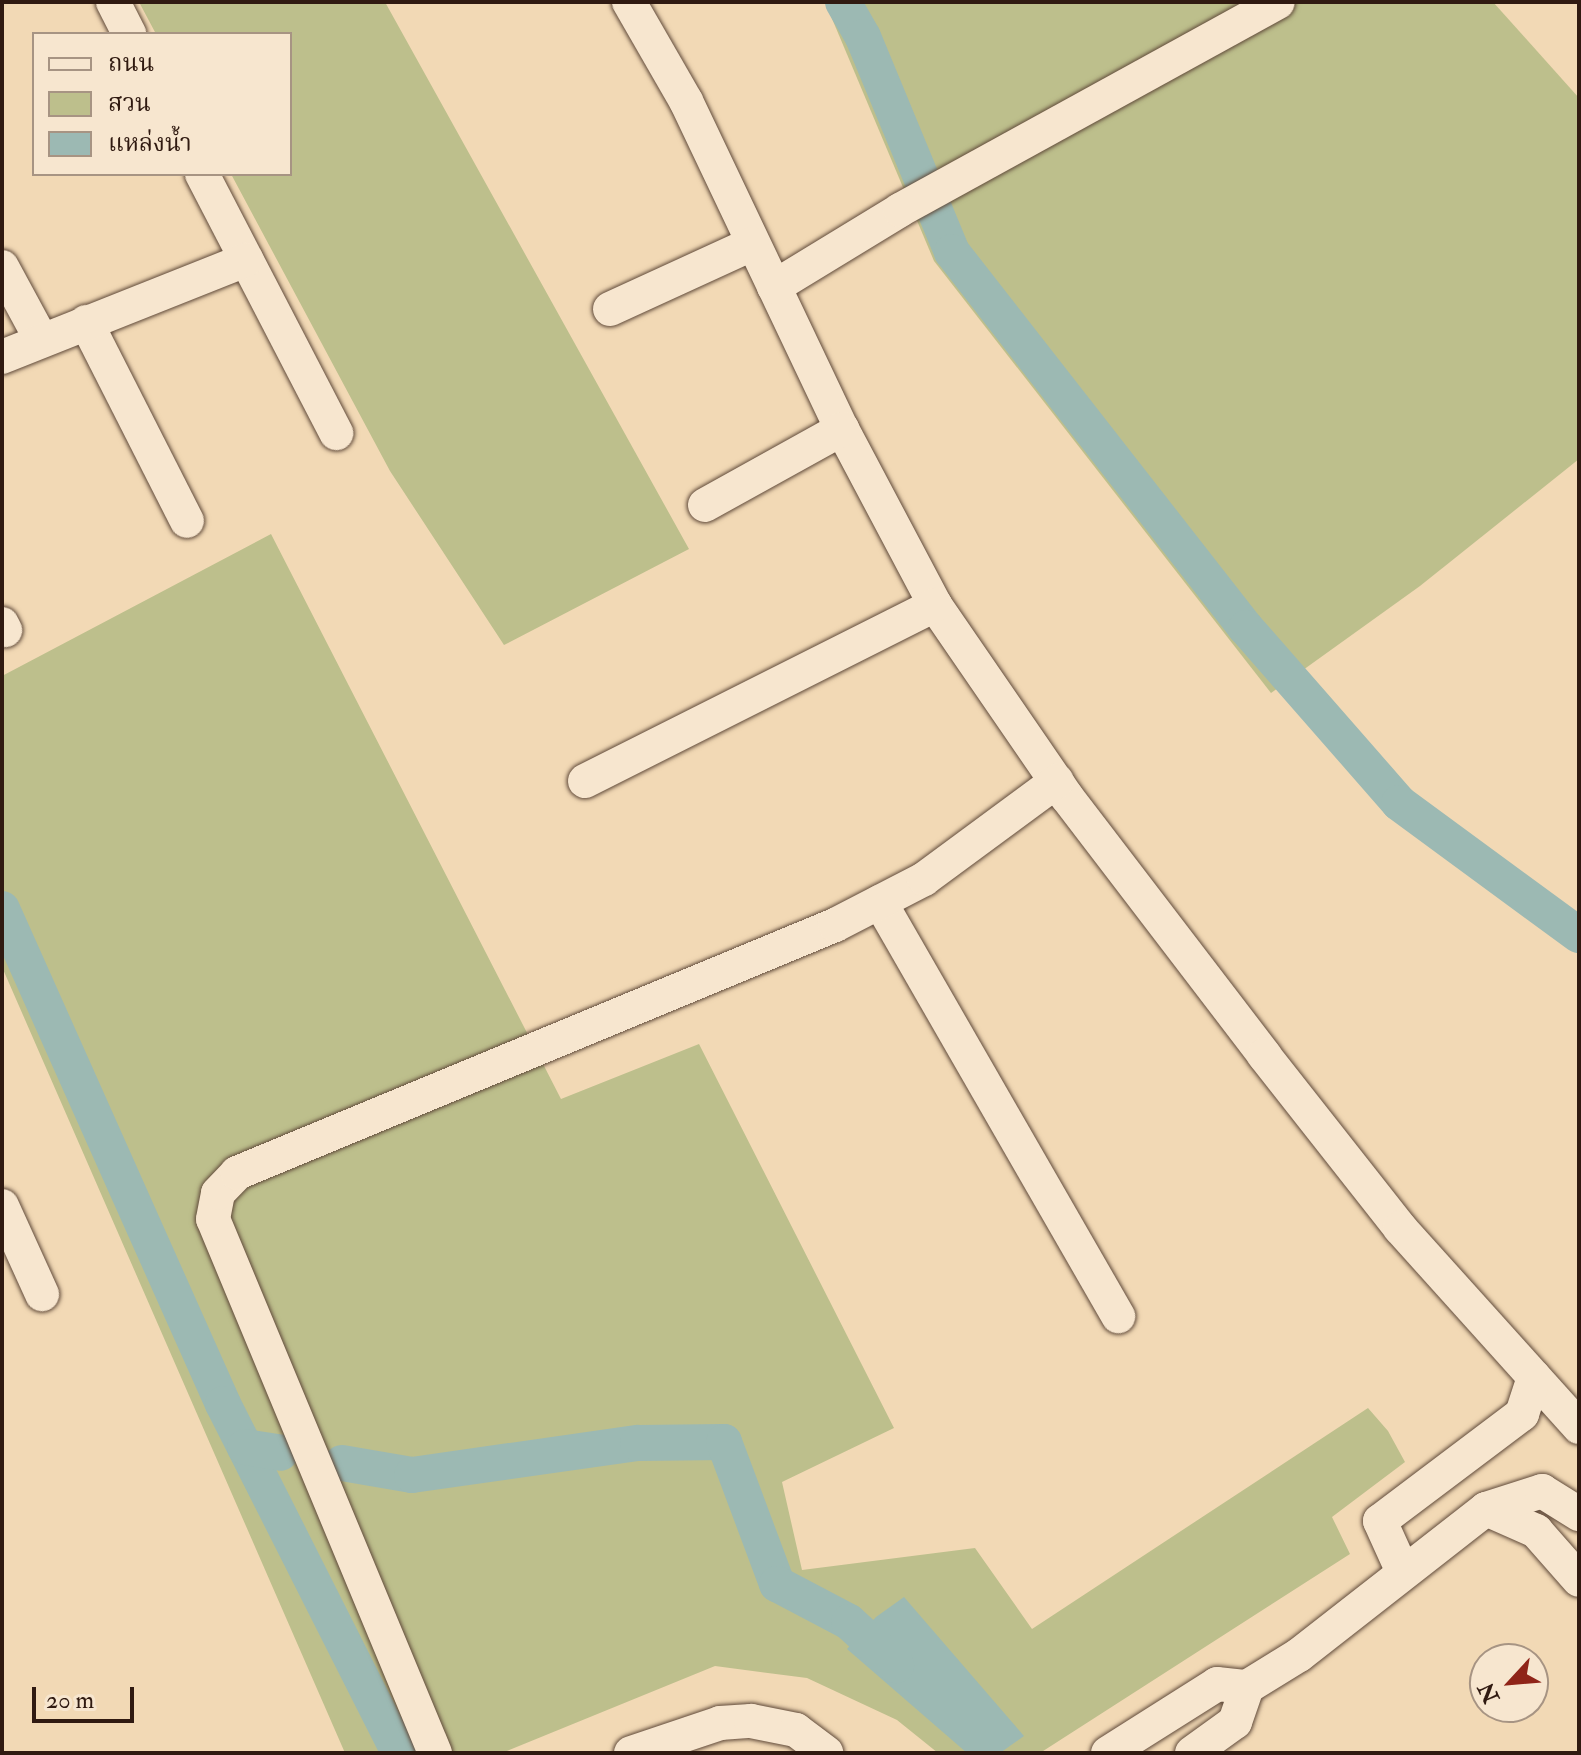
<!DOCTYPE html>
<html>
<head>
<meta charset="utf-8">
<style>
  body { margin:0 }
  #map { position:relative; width:1581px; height:1755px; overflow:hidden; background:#f2d9b5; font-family:"IM FELL Double Pica","Noto Serif Thai",serif }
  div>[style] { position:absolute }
  .green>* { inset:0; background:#bdbf8c }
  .water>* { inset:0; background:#9cb9b3 }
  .canal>* { height:36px; margin:-18px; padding:0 18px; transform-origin:18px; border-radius:18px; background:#9cb9b3 }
  .roads { filter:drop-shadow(0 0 2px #604a3a) drop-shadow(0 0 2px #604a3a) }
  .minor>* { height:34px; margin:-17px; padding:0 17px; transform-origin:17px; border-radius:17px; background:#f7e6cf }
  span { translate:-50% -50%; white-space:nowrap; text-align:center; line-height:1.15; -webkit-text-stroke:6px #f7e6cf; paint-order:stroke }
  .frame { position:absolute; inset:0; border:4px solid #301a11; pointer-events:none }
  .legend { position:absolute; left:32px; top:32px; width:260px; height:144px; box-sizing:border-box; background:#f7e6cf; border:2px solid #a79483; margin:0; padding:10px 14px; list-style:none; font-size:24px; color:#301a11 }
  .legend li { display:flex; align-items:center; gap:16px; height:40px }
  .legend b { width:40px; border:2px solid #a79483 }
  .north { position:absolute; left:1469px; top:1643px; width:80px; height:80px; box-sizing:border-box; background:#f7e6cf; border:2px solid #a79483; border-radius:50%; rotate:244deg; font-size:22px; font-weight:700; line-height:32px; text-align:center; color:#301a11 }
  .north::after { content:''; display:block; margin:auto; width:28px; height:36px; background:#8f2418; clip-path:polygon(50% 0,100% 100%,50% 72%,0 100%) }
  .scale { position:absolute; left:32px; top:1687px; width:102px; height:36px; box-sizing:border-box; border:4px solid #301a11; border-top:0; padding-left:10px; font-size:24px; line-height:28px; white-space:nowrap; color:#301a11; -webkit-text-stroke:6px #f7e6cf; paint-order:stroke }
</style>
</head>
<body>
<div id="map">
  <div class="green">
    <div style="clip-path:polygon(139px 2px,385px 2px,689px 549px,504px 645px,390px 471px,231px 174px,290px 174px,290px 34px,156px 34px)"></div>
    <div style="clip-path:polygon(825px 2px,1493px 2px,1579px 98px,1579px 459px,1420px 586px,1271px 693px,934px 261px)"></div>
    <div style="clip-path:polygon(271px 534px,561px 1099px,699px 1044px,894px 1428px,782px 1482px,802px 1570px,975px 1548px,1032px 1629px,1368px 1408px,1388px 1431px,1405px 1462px,1332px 1517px,1350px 1554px,1040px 1753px,938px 1753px,897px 1720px,807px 1678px,715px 1666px,502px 1753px,345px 1753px,2px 967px,2px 676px)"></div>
  </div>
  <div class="water">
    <div style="clip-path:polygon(904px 1597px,1024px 1736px,1000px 1753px,967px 1753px,847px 1649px,876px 1617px)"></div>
  </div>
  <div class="canal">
    <div style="left:843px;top:2px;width:40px;rotate:60.3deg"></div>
    <div style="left:863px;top:37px;width:233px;rotate:67.5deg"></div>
    <div style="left:952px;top:252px;width:477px;rotate:52deg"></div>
    <div style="left:1246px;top:628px;width:232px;rotate:48.8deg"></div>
    <div style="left:1399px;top:803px;width:223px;rotate:36.3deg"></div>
    <div style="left:2px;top:909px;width:542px;rotate:65.94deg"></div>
    <div style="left:223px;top:1404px;width:391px;rotate:63.2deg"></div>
    <div style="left:245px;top:1447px;width:36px;rotate:9deg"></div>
    <div style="left:342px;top:1463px;width:71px;rotate:9.7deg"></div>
    <div style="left:412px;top:1475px;width:228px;rotate:-8.1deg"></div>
    <div style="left:638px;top:1443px;width:86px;rotate:-0.7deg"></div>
    <div style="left:724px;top:1442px;width:152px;rotate:69.5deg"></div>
    <div style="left:777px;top:1584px;width:81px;rotate:27.8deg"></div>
    <div style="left:849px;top:1622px;width:64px;rotate:42.5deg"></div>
  </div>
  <div class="roads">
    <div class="minor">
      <div style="left:113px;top:2px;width:36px;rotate:63deg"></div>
      <div style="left:629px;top:2px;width:114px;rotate:60.1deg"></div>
      <div style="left:686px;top:101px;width:363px;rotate:64.6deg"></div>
      <div style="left:842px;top:429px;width:199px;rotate:62.1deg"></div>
      <div style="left:935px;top:605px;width:233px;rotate:55.5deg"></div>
      <div style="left:1067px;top:797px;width:325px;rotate:52.6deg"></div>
      <div style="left:1264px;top:1055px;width:220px;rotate:51.8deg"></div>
      <div style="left:1400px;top:1228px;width:268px;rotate:48deg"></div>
      <div style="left:202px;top:174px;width:292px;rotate:62.6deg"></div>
      <div style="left:2px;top:267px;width:82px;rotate:61.6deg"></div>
      <div style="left:774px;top:287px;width:148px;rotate:-31.4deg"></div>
      <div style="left:900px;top:210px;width:431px;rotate:-28.8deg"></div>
      <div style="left:610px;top:309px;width:156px;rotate:-24.6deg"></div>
      <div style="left:86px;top:322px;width:223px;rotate:63.1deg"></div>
      <div style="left:2px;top:357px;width:263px;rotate:-21.7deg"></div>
      <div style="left:705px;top:505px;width:157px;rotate:-29deg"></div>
      <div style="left:2px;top:624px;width:7px;rotate:63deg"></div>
      <div style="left:585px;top:781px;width:392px;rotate:-26.7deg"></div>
      <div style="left:880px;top:902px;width:478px;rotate:60.1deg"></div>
      <div style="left:2px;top:1206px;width:97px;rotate:65.6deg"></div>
      <div style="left:1486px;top:1509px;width:55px;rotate:23.7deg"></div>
      <div style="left:1536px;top:1531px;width:65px;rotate:48.7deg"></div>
      <div style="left:1403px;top:1572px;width:56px;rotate:-114.3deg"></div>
      <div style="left:1380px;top:1521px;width:178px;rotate:-37deg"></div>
      <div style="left:1522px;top:1414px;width:39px;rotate:-72deg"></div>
      <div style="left:435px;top:1753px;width:578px;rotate:-112.57deg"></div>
      <div style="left:213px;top:1219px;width:26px;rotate:-79deg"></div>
      <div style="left:218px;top:1193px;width:28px;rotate:-46deg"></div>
      <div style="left:237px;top:1173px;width:647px;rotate:-22.52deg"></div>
      <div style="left:835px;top:925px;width:100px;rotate:-27.3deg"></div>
      <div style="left:924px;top:879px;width:165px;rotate:-36.4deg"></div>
      <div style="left:631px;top:1753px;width:94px;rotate:-18.6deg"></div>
      <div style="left:720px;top:1723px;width:31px;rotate:-4deg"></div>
      <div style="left:751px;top:1721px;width:46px;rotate:11.3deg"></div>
      <div style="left:796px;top:1730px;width:38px;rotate:37deg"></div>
      <div style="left:1108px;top:1753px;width:129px;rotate:-32.3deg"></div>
      <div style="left:1217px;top:1684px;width:30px;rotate:6deg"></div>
      <div style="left:1247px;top:1687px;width:61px;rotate:-31.6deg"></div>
      <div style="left:1299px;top:1655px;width:237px;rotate:-38deg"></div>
      <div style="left:1486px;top:1509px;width:59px;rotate:-17.8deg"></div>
      <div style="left:1542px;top:1491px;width:44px;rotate:31.9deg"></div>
      <div style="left:1192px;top:1753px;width:53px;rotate:-35.8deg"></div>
      <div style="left:1235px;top:1722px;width:37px;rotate:-71deg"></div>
    </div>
  </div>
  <div class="frame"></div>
  <ul class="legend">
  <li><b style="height:10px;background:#f7e6cf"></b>ถนน</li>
  <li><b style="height:22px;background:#bdbf8c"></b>สวน</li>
  <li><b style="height:22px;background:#9cb9b3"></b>แหล่งน้ำ</li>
  </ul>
  <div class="north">N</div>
  <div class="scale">20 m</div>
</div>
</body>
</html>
